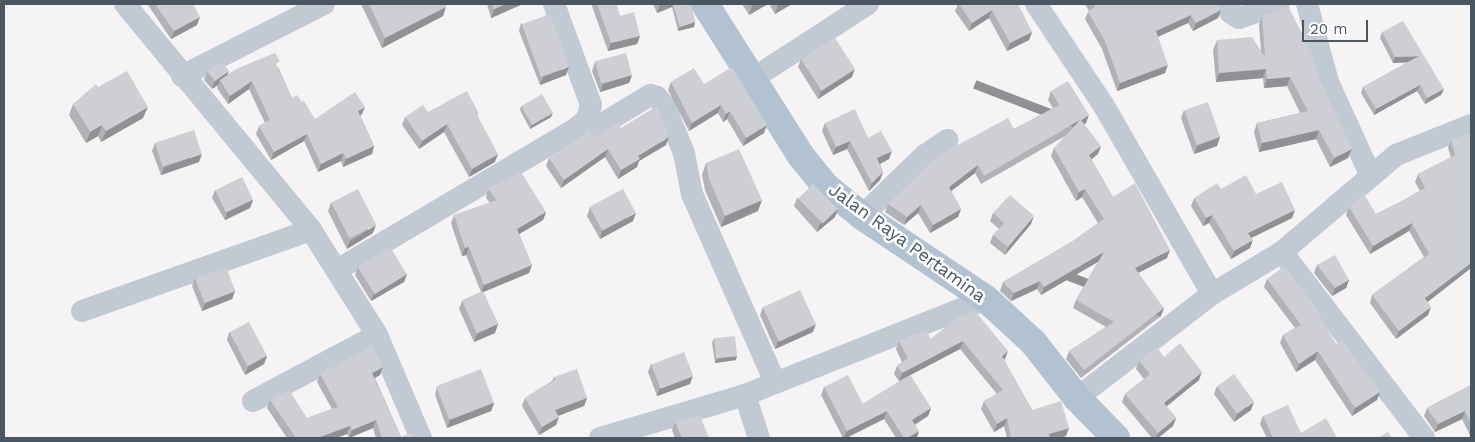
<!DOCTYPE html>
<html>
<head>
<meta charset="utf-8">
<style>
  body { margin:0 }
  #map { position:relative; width:1475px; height:442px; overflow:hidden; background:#f5f3f3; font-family:"Work Sans",sans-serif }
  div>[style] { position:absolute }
  .minor>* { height:22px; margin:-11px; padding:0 11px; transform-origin:11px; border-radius:11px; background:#c1cad2 }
  .major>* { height:28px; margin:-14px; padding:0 14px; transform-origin:14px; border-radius:14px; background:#b3c2d1 }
  .wall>* { inset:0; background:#b0b2b7 }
  .shaded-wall>* { inset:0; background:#909195; transform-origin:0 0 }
  .building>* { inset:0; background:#cdcfd5; transform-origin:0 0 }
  span { translate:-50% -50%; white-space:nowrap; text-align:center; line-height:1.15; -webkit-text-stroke:5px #fff; paint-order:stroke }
  .street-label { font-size:18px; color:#4a5661 }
  .frame { position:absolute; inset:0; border:5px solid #4a5661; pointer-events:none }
  .scale { position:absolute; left:1302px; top:20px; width:66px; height:22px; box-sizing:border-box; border:2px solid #4a5661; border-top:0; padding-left:6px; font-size:15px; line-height:18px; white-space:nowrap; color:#4a5661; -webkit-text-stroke:4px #fff; paint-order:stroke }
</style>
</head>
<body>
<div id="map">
  <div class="minor">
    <div style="left:125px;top:4px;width:293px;rotate:50.5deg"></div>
    <div style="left:311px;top:230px;width:124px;rotate:57.8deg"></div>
    <div style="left:377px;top:335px;width:112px;rotate:66.9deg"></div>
    <div style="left:1036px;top:4px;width:123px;rotate:56.3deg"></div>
    <div style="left:1104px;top:106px;width:217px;rotate:60.1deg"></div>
    <div style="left:1224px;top:4px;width:11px;rotate:52deg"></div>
    <div style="left:1231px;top:13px;width:9px;rotate:32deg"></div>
    <div style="left:1239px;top:18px;width:42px;rotate:-19.3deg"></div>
    <div style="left:1307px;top:4px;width:81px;rotate:74.9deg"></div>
    <div style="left:1328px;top:82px;width:101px;rotate:65.5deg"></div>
    <div style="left:182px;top:76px;width:159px;rotate:-26.9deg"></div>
    <div style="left:752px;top:79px;width:138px;rotate:-32.9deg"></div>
    <div style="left:587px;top:119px;width:9px;rotate:49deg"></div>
    <div style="left:593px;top:126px;width:6px"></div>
    <div style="left:599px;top:126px;width:60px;rotate:-31.3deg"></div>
    <div style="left:650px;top:95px;width:7px;rotate:16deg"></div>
    <div style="left:657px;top:97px;width:13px;rotate:51deg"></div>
    <div style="left:665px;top:107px;width:50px;rotate:67.6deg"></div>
    <div style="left:684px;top:153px;width:42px;rotate:79deg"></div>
    <div style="left:692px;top:194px;width:206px;rotate:66.2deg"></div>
    <div style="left:862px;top:216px;width:88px;rotate:-44.1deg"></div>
    <div style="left:925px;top:155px;width:27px;rotate:-34deg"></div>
    <div style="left:1282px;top:252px;width:234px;rotate:52.6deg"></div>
    <div style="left:337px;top:270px;width:275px;rotate:-30.6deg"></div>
    <div style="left:574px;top:130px;width:17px;rotate:-40deg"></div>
    <div style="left:587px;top:119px;width:15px;rotate:-74deg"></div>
    <div style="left:591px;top:105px;width:108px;rotate:-110.1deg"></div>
    <div style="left:82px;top:311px;width:243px;rotate:-19.5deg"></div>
    <div style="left:745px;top:395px;width:45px;rotate:72deg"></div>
    <div style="left:1077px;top:398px;width:170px;rotate:-37.6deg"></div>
    <div style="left:1212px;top:294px;width:82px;rotate:-31deg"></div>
    <div style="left:1282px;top:252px;width:150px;rotate:-40.4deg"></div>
    <div style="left:1396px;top:155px;width:81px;rotate:-21.8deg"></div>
    <div style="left:253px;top:401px;width:140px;rotate:-28deg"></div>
    <div style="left:600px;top:438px;width:151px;rotate:-16.5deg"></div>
    <div style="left:745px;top:395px;width:259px;rotate:-21.7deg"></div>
  </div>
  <div class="major">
    <div style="left:705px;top:4px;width:180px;rotate:57.7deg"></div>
    <div style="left:801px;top:156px;width:38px;rotate:51deg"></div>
    <div style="left:825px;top:186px;width:48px;rotate:39deg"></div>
    <div style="left:862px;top:216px;width:149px;rotate:33.8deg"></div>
    <div style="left:986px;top:299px;width:64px;rotate:42.5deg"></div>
    <div style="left:1033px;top:342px;width:71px;rotate:51.8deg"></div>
    <div style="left:1077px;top:398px;width:56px;rotate:45.7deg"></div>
  </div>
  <div class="wall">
    <div style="clip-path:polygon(148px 4px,193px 4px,197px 25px,171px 39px,148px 5px)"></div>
    <div style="clip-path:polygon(361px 4px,445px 4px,443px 16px,382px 48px)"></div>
    <div style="clip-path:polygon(487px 4px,523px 4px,491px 18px)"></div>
    <div style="clip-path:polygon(593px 4px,616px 4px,620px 16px,640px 36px,637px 44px,608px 51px,592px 6px)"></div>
    <div style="clip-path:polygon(653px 4px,691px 4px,695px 22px,694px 27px,678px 31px,672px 7px,657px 13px)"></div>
    <div style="clip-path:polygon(742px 4px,768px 4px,749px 15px)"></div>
    <div style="clip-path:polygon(769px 4px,792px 4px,775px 14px)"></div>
    <div style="clip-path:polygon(958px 4px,1010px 4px,1032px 32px,1029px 40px,1007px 51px,989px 18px,969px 31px,955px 11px)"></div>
    <div style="clip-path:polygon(1085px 4px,1217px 4px,1221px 10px,1218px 18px,1193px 31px,1188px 23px,1158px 37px,1165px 73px,1117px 91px,1102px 49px,1085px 19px,1088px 12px,1089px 11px)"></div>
    <div style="clip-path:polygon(1262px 16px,1319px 78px,1348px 158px,1330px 167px,1316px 139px,1259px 152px,1254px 132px,1257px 123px,1300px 113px,1287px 86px,1264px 88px,1263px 78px,1216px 82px,1213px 50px,1217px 40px,1261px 50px,1259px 25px)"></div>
    <div style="clip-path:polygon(521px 23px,566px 75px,540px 85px,519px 31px)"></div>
    <div style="clip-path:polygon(1382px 32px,1444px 89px,1441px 95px,1425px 104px,1417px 91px,1374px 115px,1361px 93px,1363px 87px,1408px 62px,1393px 63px,1380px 38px)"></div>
    <div style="clip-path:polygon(801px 59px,852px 77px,818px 99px,798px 67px)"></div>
    <div style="clip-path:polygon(595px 62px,632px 75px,629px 83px,600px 92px,592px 71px)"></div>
    <div style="clip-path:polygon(278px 67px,292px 98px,302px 102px,315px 119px,362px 114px,360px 115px,374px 146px,372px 154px,343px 167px,341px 161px,318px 172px,304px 141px,271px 160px,256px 134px,259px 126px,265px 123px,249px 89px,228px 104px,217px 88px,218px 85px,212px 89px,204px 80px,207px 71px,228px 75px)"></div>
    <div style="clip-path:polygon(671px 82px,704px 84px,764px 133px,743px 146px,727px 119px,723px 122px,718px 113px,689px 131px,668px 90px)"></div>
    <div style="clip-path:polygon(98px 87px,143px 118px,101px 142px,98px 136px,86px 143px,69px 115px,73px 104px)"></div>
    <div style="clip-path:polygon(1051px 91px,1086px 123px,1084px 125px,1098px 154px,1091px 159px,1113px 197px,1167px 258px,1138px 273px,1161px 316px,1081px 378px,1066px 359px,1069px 351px,1106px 327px,1073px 308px,1076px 300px,1098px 262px,1041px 295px,1037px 289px,1011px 301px,1000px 291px,1003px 282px,1073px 241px,1098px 223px,1082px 197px,1076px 201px,1051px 156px,1054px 148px,1067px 135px,981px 184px,975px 173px,951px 191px,961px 209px,958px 217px,930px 233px,918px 213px,904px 225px,885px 212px,888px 204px,1014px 129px,1053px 108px,1048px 100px)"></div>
    <div style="clip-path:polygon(521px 106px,551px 117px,530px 129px,520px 110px)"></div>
    <div style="clip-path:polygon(1184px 110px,1220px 137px,1217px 146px,1194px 154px,1181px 118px)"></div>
    <div style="clip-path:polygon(428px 112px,478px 112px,477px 115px,495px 162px,469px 177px,444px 132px,419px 149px,402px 125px,405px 117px)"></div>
    <div style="clip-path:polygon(825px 123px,868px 138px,889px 159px,880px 164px,883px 172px,880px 180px,869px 191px,847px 149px,833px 155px,822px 131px)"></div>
    <div style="clip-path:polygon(621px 128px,666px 145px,639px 161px,637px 167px,618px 179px,605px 157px,561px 188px,546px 166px,549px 158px,594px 137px)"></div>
    <div style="clip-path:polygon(1471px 132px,1471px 268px,1428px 302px,1428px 315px,1396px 339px,1370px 303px,1372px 295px,1424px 257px,1409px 231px,1370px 254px,1346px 215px,1349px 207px,1376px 214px,1402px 201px,1420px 191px,1415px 182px,1418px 174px,1451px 158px,1448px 148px,1451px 140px)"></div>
    <div style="clip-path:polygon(155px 143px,199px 162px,161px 175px,152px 151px)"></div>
    <div style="clip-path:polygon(706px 163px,758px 211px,721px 227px,705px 190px,702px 175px)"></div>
    <div style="clip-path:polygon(488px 189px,546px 212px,543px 220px,519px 234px,532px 265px,529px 273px,483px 292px,498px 324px,495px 333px,474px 342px,459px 309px,462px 301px,481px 292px,466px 255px,462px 256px,451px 223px,454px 215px,490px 203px,486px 198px)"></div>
    <div style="clip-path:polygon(1221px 189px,1256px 194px,1292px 218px,1251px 238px,1250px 248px,1231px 259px,1209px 223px,1203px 226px,1191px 206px,1194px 198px)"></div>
    <div style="clip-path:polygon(215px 190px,253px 200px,250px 208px,225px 220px,212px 198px)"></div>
    <div style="clip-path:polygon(797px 198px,835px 217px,817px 232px,794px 206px)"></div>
    <div style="clip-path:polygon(331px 203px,373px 233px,347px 249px,328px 211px)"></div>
    <div style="clip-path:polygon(590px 207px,633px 221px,600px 239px,587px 216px)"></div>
    <div style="clip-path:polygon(993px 213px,1031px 224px,1005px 255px,990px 243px,993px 235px,999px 229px,990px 221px)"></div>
    <div style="clip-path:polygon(1317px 265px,1349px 280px,1346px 288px,1332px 296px,1314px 273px)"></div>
    <div style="clip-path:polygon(358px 267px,407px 274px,404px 282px,371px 301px,355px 275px)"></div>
    <div style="clip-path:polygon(195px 278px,235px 291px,232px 299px,202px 311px,192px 286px)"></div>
    <div style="clip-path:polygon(1267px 279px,1336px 344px,1380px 392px,1377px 400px,1352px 416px,1315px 360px,1296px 372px,1280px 343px,1283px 335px,1295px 328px,1264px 287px)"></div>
    <div style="clip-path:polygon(763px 307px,813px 332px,775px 349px,760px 315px)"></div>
    <div style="clip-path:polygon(957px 318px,1005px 359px,1004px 360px,1032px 410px,1066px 436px,1058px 438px,1007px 438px,1004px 426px,994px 432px,981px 409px,984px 401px,997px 394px,960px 349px,910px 375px,931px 408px,928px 416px,915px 425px,917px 438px,896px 438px,884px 419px,846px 438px,843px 438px,821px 395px,824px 387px,863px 404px,908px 376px,899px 381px,894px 374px,897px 366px,902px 362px,896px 349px,899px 341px,931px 339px)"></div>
    <div style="clip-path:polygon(229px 332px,267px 356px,264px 364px,245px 375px,227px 340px)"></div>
    <div style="clip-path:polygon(714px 338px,736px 360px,715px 363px,712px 343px)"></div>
    <div style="clip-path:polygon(1139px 361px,1199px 380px,1166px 406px,1176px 418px,1173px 426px,1158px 438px,1152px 438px,1122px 402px,1125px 394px,1144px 379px,1136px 369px)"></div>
    <div style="clip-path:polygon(651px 364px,690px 384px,657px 396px,648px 372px)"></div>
    <div style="clip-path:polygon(320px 374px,380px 375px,375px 378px,401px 437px,414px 438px,376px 438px,373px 428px,349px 438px,347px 434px,336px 438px,287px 438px,267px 408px,270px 400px,307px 418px,332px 409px,317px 382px)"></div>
    <div style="clip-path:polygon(554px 377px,587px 398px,584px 406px,558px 416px,556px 425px,539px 435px,522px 406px,525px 398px,552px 381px)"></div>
    <div style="clip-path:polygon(1471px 385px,1471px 437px,1462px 419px,1435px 432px,1424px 416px,1427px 408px)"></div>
    <div style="clip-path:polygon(1217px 386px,1251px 410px,1234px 422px,1214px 394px)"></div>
    <div style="clip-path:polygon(437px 387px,494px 403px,491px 411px,447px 428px,435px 395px)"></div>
    <div style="clip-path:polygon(1263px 416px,1301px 433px,1337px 438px,1267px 438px,1260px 424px)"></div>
    <div style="clip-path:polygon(675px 422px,709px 438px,675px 438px,672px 430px)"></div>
  </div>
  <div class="shaded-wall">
    <div style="clip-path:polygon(506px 4px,523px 4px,491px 18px,494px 9px)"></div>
    <div style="clip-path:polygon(663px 4px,673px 4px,672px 7px,657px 13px,660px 5px)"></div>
    <div style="clip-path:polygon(756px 4px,768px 4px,749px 15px,752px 6px)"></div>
    <div style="clip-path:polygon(778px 4px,792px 4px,775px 14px)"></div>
    <div style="clip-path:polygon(446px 7px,443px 16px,382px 48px,385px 38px)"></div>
    <div style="clip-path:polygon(992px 10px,989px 18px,969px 31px,972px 23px)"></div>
    <div style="clip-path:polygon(1221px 10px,1218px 18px,1193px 31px,1196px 23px)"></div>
    <div style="clip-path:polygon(1191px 15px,1188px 23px,1153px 39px,1156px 31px)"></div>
    <div style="clip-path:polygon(200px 17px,197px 25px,171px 39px,174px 31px)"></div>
    <div style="clip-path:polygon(695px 22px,694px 27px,678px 31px,680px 27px)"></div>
    <div style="clip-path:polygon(1032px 32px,1029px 40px,1007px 51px,1010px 43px)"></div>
    <div style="clip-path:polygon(640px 36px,637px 44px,608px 51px,611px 43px)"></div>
    <div style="clip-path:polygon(1419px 56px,1417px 62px,1393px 63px,1395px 57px)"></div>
    <div style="clip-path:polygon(1168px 65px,1165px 73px,1117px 91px,1120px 83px)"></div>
    <div style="clip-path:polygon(569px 67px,566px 75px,540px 85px,543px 77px)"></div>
    <div style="clip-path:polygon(855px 69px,852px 77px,818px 99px,821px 91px)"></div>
    <div style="clip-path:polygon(1266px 69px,1263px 78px,1216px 82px,1219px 73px)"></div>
    <div style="clip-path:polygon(229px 71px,226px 79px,220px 80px,218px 85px,212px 89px,215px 81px)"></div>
    <div style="clip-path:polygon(632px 75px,629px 83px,600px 92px,603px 84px)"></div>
    <div style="clip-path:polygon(1290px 77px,1287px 86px,1264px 88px,1267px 79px)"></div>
    <div style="clip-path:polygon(252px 81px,249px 89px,228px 104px,230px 96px)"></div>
    <div style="clip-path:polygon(1420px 85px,1417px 91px,1374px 115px,1376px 109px)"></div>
    <div style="clip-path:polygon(1444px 89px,1441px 95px,1425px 104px,1427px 98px)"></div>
    <div style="clip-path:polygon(721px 105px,718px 113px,689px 131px,692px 123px)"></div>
    <div style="clip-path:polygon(148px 107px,143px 118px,101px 142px,106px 131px)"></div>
    <div style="clip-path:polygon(365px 107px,362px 114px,356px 119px,358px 111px)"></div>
    <div style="clip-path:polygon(730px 111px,727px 119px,723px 122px,726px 114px)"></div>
    <div style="clip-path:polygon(553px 113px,551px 117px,530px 129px,532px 124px)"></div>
    <div style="clip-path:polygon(1089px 115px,1086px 123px,1078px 128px,1081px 120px)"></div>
    <div style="left:1080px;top:120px;width:9px;height:111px;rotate:111deg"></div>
    <div style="clip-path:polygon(447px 124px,444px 132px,419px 149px,422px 141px)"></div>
    <div style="clip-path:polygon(102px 125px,98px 136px,86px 143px,90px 132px)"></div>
    <div style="clip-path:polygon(767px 125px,764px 133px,743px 146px,746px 138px)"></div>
    <div style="clip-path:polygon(1319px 130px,1316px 139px,1259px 152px,1262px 143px)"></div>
    <div style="clip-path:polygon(307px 134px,304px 141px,271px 160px,274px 152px)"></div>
    <div style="clip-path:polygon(669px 137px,666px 145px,639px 161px,637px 167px,618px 179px,621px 170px,638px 156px)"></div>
    <div style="clip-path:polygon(1220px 137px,1217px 146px,1194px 154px,1197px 146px)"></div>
    <div style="clip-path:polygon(850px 141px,847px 149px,833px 155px,836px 147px)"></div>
    <div style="clip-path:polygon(374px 146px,372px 154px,343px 167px,346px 159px)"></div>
    <div style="clip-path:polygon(1101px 146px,1098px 154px,1086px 164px,1089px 155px)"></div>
    <div style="clip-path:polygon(608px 149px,605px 157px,561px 188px,564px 180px)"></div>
    <div style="clip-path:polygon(1352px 149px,1348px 158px,1330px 167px,1334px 158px)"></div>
    <div style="clip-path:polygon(892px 151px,889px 159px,874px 167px,877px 158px)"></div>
    <div style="clip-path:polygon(343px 153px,341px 161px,318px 172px,321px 164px)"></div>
    <div style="clip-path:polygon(202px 154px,199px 162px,161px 175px,164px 167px)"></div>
    <div style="clip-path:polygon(498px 154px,495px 162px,469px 177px,472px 169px)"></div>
    <div style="clip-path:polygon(978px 165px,975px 173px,946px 195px,949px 187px)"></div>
    <div style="clip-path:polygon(883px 172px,880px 180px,869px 191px,872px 183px)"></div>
    <div style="clip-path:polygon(1085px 189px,1082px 197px,1076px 201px,1079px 192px)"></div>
    <div style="clip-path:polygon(253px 200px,250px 208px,225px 220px,227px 212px)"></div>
    <div style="clip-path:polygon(762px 200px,758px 211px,721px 227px,725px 216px)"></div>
    <div style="clip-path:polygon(921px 205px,918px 213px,904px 225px,907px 217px)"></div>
    <div style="clip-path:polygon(838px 209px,835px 217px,817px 232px,820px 224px)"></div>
    <div style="clip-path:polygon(961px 209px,958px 217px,930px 233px,933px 225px)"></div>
    <div style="clip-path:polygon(1295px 210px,1292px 218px,1245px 241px,1248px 233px)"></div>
    <div style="clip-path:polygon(546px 212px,543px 220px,514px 237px,517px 229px)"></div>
    <div style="clip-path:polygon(636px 213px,633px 221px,600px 239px,602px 231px)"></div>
    <div style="clip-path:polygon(1212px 215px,1209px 223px,1203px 226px,1206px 218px)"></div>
    <div style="clip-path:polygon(1034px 216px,1031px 224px,1005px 255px,1008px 247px)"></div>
    <div style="clip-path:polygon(1412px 223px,1409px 231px,1370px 254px,1373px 246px)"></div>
    <div style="clip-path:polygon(376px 225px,373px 233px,347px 249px,350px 241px)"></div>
    <div style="clip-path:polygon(1253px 240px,1250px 248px,1231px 259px,1234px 251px)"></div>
    <div style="clip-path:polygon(469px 247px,466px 255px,462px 256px,465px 248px)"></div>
    <div style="clip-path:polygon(1170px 250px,1167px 258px,1132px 276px,1135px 268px)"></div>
    <div style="clip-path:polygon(1104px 252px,1101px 260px,1041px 295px,1044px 287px)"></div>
    <div style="clip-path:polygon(1471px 263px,1471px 268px,1422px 306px,1425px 298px)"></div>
    <div style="clip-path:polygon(532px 265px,529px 273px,481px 293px,484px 285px)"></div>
    <div style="clip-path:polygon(407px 274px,404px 282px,371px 301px,374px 293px)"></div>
    <div style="clip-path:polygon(1349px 280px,1346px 288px,1332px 296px,1335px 288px)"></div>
    <div style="clip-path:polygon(1040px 281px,1037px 289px,1011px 301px,1014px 293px)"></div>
    <div style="clip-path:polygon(235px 291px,232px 299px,202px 311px,205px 303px)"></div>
    <div style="clip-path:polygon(1431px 307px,1428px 315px,1396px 339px,1399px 331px)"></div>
    <div style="left:1164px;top:308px;width:9px;height:101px;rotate:111deg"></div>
    <div style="clip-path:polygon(498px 324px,495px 333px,474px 342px,477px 334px)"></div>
    <div style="clip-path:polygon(816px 324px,813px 332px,775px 349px,778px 341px)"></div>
    <div style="clip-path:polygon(963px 341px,960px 349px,899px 381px,902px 373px)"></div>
    <div style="clip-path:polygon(1008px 351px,1005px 359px,999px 364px,1002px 356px)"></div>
    <div style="clip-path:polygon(1318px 351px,1315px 360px,1296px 372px,1299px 364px)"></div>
    <div style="clip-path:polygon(267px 356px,264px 364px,245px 375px,248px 367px)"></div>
    <div style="clip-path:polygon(737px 356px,736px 360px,715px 363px,717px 359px)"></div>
    <div style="clip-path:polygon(383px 367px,380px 375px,369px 381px,372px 373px)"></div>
    <div style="clip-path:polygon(1202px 372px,1199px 380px,1161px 411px,1164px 403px)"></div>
    <div style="clip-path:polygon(693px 376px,690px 384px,657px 396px,660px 388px)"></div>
    <div style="clip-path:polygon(1380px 392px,1377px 400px,1352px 416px,1355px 408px)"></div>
    <div style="clip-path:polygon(587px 398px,584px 406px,552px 418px,555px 410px)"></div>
    <div style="clip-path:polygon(1254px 402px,1251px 410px,1234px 422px,1237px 414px)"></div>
    <div style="clip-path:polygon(494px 403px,491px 411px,447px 428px,450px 420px)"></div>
    <div style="clip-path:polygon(931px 408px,928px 416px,909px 428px,912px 420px)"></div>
    <div style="clip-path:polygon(887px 411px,884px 419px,846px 438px,844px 438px,847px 431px)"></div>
    <div style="clip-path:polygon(1465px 411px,1462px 419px,1435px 432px,1438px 424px)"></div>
    <div style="clip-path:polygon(559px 417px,556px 425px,539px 435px,542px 427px)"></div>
    <div style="clip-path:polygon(1007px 418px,1004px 426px,994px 432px,997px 424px)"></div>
    <div style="clip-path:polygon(1176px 418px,1173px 426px,1158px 438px,1156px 438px,1158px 433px)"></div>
    <div style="clip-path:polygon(376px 420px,373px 428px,349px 438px,352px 430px)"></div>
    <div style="clip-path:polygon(350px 426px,347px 434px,336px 438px,317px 438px)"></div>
    <div style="clip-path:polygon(1069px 428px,1066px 436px,1058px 438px,1047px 438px,1049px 434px)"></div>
    <div style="clip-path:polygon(919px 431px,917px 438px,907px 438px)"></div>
  </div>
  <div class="building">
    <div style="clip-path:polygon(155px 4px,193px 4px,200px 17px,174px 31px)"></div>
    <div style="clip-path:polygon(369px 4px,445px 4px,446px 7px,385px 38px)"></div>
    <div style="clip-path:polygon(492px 4px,506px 4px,494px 9px)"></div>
    <div style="clip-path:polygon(597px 4px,616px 4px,620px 16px,634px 12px,640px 36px,611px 43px)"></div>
    <div style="clip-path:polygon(673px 4px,691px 4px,695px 22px,680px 27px)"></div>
    <div style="clip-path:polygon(959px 4px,1010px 4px,1011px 5px,1013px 4px,1018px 4px,1032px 32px,1010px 43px,992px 10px,972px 23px)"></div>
    <div style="clip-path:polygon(1093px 4px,1217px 4px,1221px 10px,1196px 23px,1191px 15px,1156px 31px,1168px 65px,1120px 83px,1105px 41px,1088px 12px,1095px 7px)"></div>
    <div style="clip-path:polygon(1288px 6px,1313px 55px,1319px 78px,1352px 149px,1334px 158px,1319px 130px,1262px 143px,1257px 123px,1308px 111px,1290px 77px,1267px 79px,1266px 69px,1219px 73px,1217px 40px,1252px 37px,1265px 57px,1262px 16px)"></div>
    <div style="left:550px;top:14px;width:56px;height:30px;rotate:70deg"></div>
    <div style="clip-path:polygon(1403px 21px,1444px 89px,1427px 98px,1420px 85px,1376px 109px,1363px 87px,1419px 56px,1395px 57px,1382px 32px)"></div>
    <div style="left:835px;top:38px;width:37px;height:40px;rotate:57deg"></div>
    <div style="clip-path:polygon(275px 53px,280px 61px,276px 64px,292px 98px,297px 95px,302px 102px,304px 101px,315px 119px,355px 92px,365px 107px,358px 111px,374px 146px,346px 159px,343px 153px,321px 164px,307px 134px,274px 152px,259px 126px,270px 120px,252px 81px,230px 96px,220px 80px,236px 69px)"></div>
    <div style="left:626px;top:53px;width:23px;height:32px;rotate:75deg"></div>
    <div style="clip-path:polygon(223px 63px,229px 71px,215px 81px,207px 71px)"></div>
    <div style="clip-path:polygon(732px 67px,767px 125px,746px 138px,730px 111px,726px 114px,721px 105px,692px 123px,671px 82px,694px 68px,704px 84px)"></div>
    <div style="clip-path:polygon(127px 71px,148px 107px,106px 131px,102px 125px,90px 132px,73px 104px,96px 84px,98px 87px)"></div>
    <div style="clip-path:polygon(1068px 81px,1089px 115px,1081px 120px,1101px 146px,1089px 155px,1113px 197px,1135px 183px,1170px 250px,1135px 268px,1164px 308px,1084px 370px,1069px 351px,1114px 322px,1076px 300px,1104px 252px,1044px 287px,1040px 281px,1014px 293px,1003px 282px,1073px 241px,1104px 219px,1085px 189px,1079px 192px,1054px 148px,1080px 120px,984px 176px,978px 165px,949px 187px,961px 209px,933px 225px,921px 205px,907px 217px,888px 204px,939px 155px,1008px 118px,1014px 129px,1059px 105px,1051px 91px)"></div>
    <div style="clip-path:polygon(467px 91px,478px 112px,476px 113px,498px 154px,472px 169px,447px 124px,422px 141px,405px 117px,423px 105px,428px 112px)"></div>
    <div style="left:542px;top:94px;width:22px;height:24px;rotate:60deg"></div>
    <div style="left:1208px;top:102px;width:37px;height:25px;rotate:71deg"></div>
    <div style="clip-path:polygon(657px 106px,669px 137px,638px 156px,640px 159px,621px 170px,608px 149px,564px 180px,549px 158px,589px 131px,594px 137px,618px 123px,621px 128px)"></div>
    <div style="clip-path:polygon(855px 109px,868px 138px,881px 131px,892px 151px,877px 158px,883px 172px,872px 183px,850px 141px,836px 147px,825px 123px)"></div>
    <div style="left:194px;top:130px;width:25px;height:41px;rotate:72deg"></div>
    <div style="clip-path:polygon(1471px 132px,1471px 263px,1425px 298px,1431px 307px,1399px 331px,1372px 295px,1429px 254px,1412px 223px,1373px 246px,1349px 207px,1364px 194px,1376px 214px,1402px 201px,1425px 188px,1418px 174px,1455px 155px,1451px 140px)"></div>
    <div style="clip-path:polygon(739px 149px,762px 200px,725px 216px,709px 179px,706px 163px)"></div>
    <div style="clip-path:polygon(521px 172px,546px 212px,517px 229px,532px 265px,484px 285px,469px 247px,465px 248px,454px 215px,497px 200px,488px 189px)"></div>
    <div style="clip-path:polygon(1246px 175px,1256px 194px,1282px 182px,1295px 210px,1248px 233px,1253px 240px,1234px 251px,1212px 215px,1206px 218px,1194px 198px,1217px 183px,1221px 189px)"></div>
    <div style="left:242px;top:177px;width:25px;height:30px;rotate:64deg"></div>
    <div style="left:813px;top:184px;width:35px;height:21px;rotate:45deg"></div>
    <div style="left:358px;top:189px;width:40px;height:30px;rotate:63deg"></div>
    <div style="left:623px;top:189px;width:27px;height:38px;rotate:62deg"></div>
    <div style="clip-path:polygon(1010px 195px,1034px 216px,1008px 247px,993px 235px,1004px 223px,993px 213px)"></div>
    <div style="left:390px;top:247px;width:32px;height:38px;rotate:58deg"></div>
    <div style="clip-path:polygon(1335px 255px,1349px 280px,1335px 288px,1317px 265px)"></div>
    <div style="clip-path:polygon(1285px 266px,1315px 307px,1336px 344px,1342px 340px,1380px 392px,1355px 408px,1318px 351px,1299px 364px,1283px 335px,1301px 325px,1267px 279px)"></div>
    <div style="left:226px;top:267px;width:26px;height:33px;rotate:69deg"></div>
    <div style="left:800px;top:290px;width:38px;height:41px;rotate:65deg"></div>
    <div style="left:483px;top:291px;width:36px;height:23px;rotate:66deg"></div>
    <div style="clip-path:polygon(975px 311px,1008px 351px,1002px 356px,1032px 410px,1061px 401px,1069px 428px,1049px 434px,1050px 438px,1011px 438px,1007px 418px,997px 424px,984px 401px,1003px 390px,963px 341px,902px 373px,897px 366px,908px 358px,899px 341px,926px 330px,931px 339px,957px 318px)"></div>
    <div style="left:249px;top:322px;width:38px;height:22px;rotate:62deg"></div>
    <div style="left:735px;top:336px;width:20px;height:21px;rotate:84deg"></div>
    <div style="clip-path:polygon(1180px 343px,1202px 372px,1164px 403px,1176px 418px,1158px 433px,1125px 394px,1150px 374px,1139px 361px,1157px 347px,1164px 357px)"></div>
    <div style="clip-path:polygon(372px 346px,383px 367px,372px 373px,401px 437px,411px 433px,414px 438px,382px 438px,376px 420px,352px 430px,350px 426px,317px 438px,296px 438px,270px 400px,289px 390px,307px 418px,338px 407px,320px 374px)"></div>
    <div style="left:684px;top:352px;width:26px;height:35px;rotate:69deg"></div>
    <div style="left:481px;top:369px;width:36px;height:48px;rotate:69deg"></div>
    <div style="clip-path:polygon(577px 369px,587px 398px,555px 410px,559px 417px,542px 427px,525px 398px,555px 380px,554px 377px)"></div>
    <div style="left:1234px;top:374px;width:34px;height:21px;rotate:54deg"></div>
    <div style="clip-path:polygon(848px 375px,863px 404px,910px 375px,931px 408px,912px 420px,919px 431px,907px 438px,904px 438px,887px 411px,847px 431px,824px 387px)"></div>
    <div style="clip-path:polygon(1471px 385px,1471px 424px,1465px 411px,1438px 424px,1427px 408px)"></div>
    <div style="clip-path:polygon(1288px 405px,1301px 433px,1326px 418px,1337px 438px,1273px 438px,1263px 416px)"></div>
    <div style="clip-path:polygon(700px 415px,709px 438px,682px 438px,675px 422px)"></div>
    <div style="clip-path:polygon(1388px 432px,1392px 438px,1378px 438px)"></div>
  </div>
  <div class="street-label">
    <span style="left:907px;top:243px;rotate:36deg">Jalan Raya Pertamina</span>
  </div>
  <div class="frame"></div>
  <div class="scale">20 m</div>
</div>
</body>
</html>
